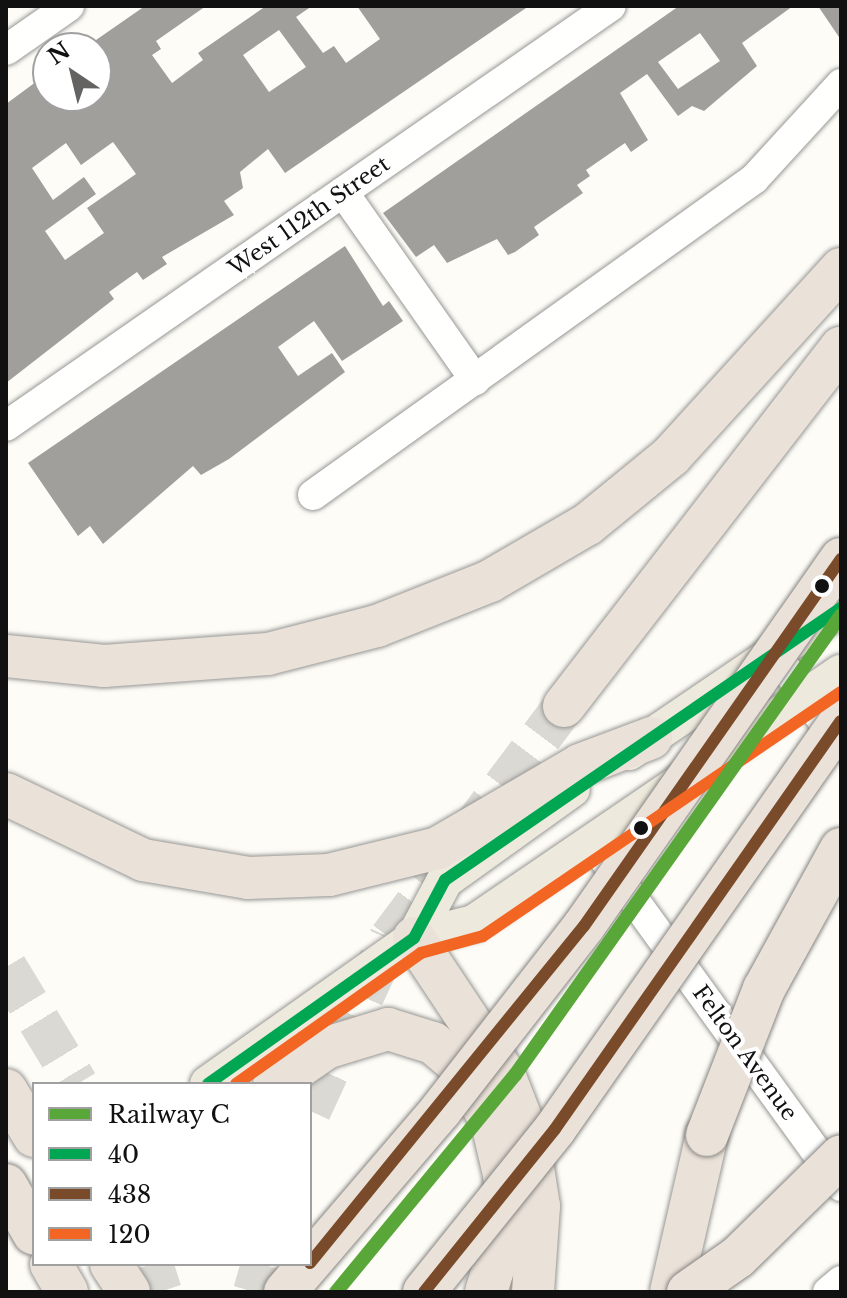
<!DOCTYPE html>
<html>
<head>
<meta charset="utf-8">
<style>
  body { margin:0 }
  #map { position:relative; width:847px; height:1298px; overflow:hidden; background:#fdfcf7; font-family:"Libre Baskerville",serif }
  div>[style] { position:absolute }
  .building>* { inset:0; background:#a19f9c }
  .highway-tunnel>* { height:42px; margin-top:-21px; transform-origin:0; background:repeating-linear-gradient(90deg,#dad9d4 0 42px,transparent 0 63px) }
  .roads { filter:drop-shadow(0 0 2px #979795) drop-shadow(0 0 2px #979795) }
  .minor>* { height:30px; margin:-15px; padding:0 15px; transform-origin:15px; border-radius:15px; background:#fffffe }
  .major>* { height:36px; margin:-18px; padding:0 18px; transform-origin:18px; border-radius:18px; background:#ede9dc }
  .highway>* { height:42px; margin:-21px; padding:0 21px; transform-origin:21px; border-radius:21px; background:#eae1d8 }
  .bridges { filter:drop-shadow(0 0 2px #858482) drop-shadow(0 0 2px #858482) }
  .highway-bridge>* { height:42px; margin:-21px; padding:0 21px; transform-origin:21px; border-radius:21px; background:#eae1d8 }
  .bus-1>* { height:12px; margin:-6px; padding:0 6px; transform-origin:6px; border-radius:6px; background:#00a651 }
  .bus-2>* { height:12px; margin:-6px; padding:0 6px; transform-origin:6px; border-radius:6px; background:#7a4b2a }
  .bus-3>* { height:12px; margin:-6px; padding:0 6px; transform-origin:6px; border-radius:6px; background:#f26522 }
  .rail-1>* { height:14px; margin:-7px; padding:0 7px; transform-origin:7px; border-radius:7px; background:#58a738 }
  .dots>* { width:22px; height:22px; translate:-50% -50%; box-sizing:border-box; border:4px solid #fff; border-radius:50% }
  span { translate:-50% -50%; white-space:nowrap; text-align:center; line-height:1.15; -webkit-text-stroke:8px #fff; paint-order:stroke }
  .street-label { font-size:22px; color:#111 }
  .frame { position:absolute; inset:0; border:8px solid #111; pointer-events:none }
  .legend { position:absolute; left:32px; top:1082px; width:280px; height:184px; box-sizing:border-box; background:#fff; border:2px solid #a0a0a0; margin:0; padding:10px 14px; list-style:none; font-size:24px; color:#111 }
  .legend li { display:flex; align-items:center; gap:16px; height:40px }
  .legend b { width:40px; border:2px solid #a0a0a0 }
  .north { position:absolute; left:32px; top:32px; width:80px; height:80px; box-sizing:border-box; background:#fff; border:2px solid #a0a0a0; border-radius:50%; rotate:325deg; font-size:22px; font-weight:700; line-height:32px; text-align:center; color:#111 }
  .north::after { content:''; display:block; margin:auto; width:28px; height:36px; background:#646362; clip-path:polygon(50% 0,100% 100%,50% 72%,0 100%) }
</style>
</head>
<body>
<div id="map">
  <div class="building">
    <div style="clip-path:polygon(evenodd,145px 6px,206px 6px,156px 41px,161px 49px,152px 55px,172px 83px,203px 60px,198px 53px,266px 6px,312px 6px,296px 17px,323px 53px,334px 46px,346px 63px,380px 39px,357px 6px,529px 6px,285px 173px,268px 149px,240px 172px,243px 188px,224px 201px,234px 215px,162px 257px,167px 264px,143px 280px,137px 272px,109px 292px,114px 299px,6px 383px,6px 104px,48px 73px,48px 96px,96px 96px,96px 40px,145px 6px,279px 30px,306px 67px,269px 92px,243px 55px,279px 30px,145px 6px,113px 142px,136px 174px,87px 208px,104px 233px,65px 260px,45px 231px,96px 194px,84px 177px,53px 200px,32px 168px,66px 143px,81px 165px,113px 142px)"></div>
    <div style="clip-path:polygon(evenodd,679px 6px,793px 6px,742px 43px,757px 66px,704px 111px,692px 106px,678px 116px,647px 74px,620px 93px,648px 140px,631px 152px,625px 143px,586px 170px,590px 176px,577px 185px,583px 193px,534px 227px,539px 235px,515px 252px,508px 255px,497px 239px,447px 263px,434px 245px,416px 257px,383px 213px,679px 6px,700px 33px,720px 61px,678px 89px,658px 62px,700px 33px)"></div>
    <div style="clip-path:polygon(818px 6px,841px 6px,841px 40px)"></div>
    <div style="clip-path:polygon(345px 246px,383px 306px,389px 301px,403px 321px,342px 361px,314px 321px,278px 347px,298px 376px,332px 353px,345px 372px,229px 459px,201px 475px,193px 466px,103px 544px,90px 526px,78px 536px,28px 463px)"></div>
  </div>
  <div class="highway-tunnel">
    <div style="left:6px;top:967px;width:137px;rotate:58.7deg"></div>
    <div style="left:310px;top:1111px;width:191px;rotate:-65.2deg"></div>
    <div style="left:390px;top:938px;width:290px;rotate:-53.1deg"></div>
    <div style="left:152px;top:1264px;width:29px;rotate:72deg"></div>
    <div style="left:254px;top:1292px;width:29px;rotate:-74deg"></div>
  </div>
  <div class="roads">
    <div class="minor">
      <div style="left:6px;top:50px;width:77px;rotate:-34.9deg"></div>
      <div style="left:343px;top:192px;width:230px;rotate:54.9deg"></div>
      <div style="left:6px;top:426px;width:736px;rotate:-34.77deg"></div>
      <div style="left:313px;top:495px;width:543px;rotate:-35.62deg"></div>
      <div style="left:754px;top:179px;width:129px;rotate:-47.5deg"></div>
      <div style="left:776px;top:655px;width:112px;rotate:54.5deg"></div>
      <div style="left:592px;top:842px;width:425px;rotate:54.1deg"></div>
      <div style="left:828px;top:1292px;width:17px;rotate:-40deg"></div>
    </div>
    <div class="major">
      <div style="left:629px;top:752px;width:256px;rotate:-34.2deg"></div>
      <div style="left:414px;top:938px;width:66px;rotate:-61.9deg"></div>
      <div style="left:445px;top:880px;width:156px;rotate:-35.6deg"></div>
      <div style="left:208px;top:1084px;width:252px;rotate:-35.3deg"></div>
      <div style="left:414px;top:938px;width:62px;rotate:-14deg"></div>
      <div style="left:474px;top:923px;width:444px;rotate:-34.3deg"></div>
    </div>
    <div class="highway">
      <div style="left:6px;top:656px;width:99px;rotate:5.8deg"></div>
      <div style="left:104px;top:666px;width:164px;rotate:-4.2deg"></div>
      <div style="left:268px;top:654px;width:113px;rotate:-14.4deg"></div>
      <div style="left:377px;top:626px;width:122px;rotate:-21.7deg"></div>
      <div style="left:490px;top:581px;width:113px;rotate:-30.2deg"></div>
      <div style="left:588px;top:524px;width:107px;rotate:-39.3deg"></div>
      <div style="left:671px;top:456px;width:253px;rotate:-47.7deg"></div>
      <div style="left:564px;top:706px;width:453px;rotate:-52.3deg"></div>
      <div style="left:6px;top:794px;width:152px;rotate:25.7deg"></div>
      <div style="left:143px;top:860px;width:107px;rotate:9.7deg"></div>
      <div style="left:248px;top:878px;width:81px;rotate:-2.1deg"></div>
      <div style="left:329px;top:875px;width:112px;rotate:-13.9deg"></div>
      <div style="left:438px;top:848px;width:164px;rotate:-30.3deg"></div>
      <div style="left:580px;top:765px;width:76px;rotate:-20.8deg"></div>
      <div style="left:414px;top:938px;width:161px;rotate:56.4deg"></div>
      <div style="left:503px;top:1072px;width:69px;rotate:68.7deg"></div>
      <div style="left:528px;top:1136px;width:71px;rotate:81.1deg"></div>
      <div style="left:539px;top:1206px;width:86px;rotate:94deg"></div>
      <div style="left:274px;top:1084px;width:63px;rotate:-34.7deg"></div>
      <div style="left:326px;top:1048px;width:65px;rotate:-17deg"></div>
      <div style="left:388px;top:1029px;width:47px;rotate:17.3deg"></div>
      <div style="left:433px;top:1043px;width:34px;rotate:40deg"></div>
      <div style="left:459px;top:1065px;width:67px;rotate:60.4deg"></div>
      <div style="left:492px;top:1123px;width:52px;rotate:76.8deg"></div>
      <div style="left:504px;top:1174px;width:47px;rotate:85.1deg"></div>
      <div style="left:508px;top:1221px;width:74px;rotate:107.2deg"></div>
      <div style="left:6px;top:1090px;width:54px;rotate:58.7deg"></div>
      <div style="left:51px;top:1264px;width:32px;rotate:60deg"></div>
      <div style="left:111px;top:1264px;width:33px;rotate:57deg"></div>
      <div style="left:671px;top:1292px;width:161px;rotate:-77.1deg"></div>
    </div>
  </div>
  <div class="bridges">
    <div class="highway-bridge">
      <div style="left:707px;top:1135px;width:157px;rotate:-68.7deg"></div>
      <div style="left:764px;top:989px;width:160px;rotate:-61.2deg"></div>
      <div style="left:6px;top:1185px;width:56px;rotate:60.3deg"></div>
      <div style="left:285px;top:1292px;width:238px;rotate:-49.4deg"></div>
      <div style="left:440px;top:1111px;width:234px;rotate:-52.1deg"></div>
      <div style="left:584px;top:926px;width:448px;rotate:-55deg"></div>
      <div style="left:424px;top:1292px;width:209px;rotate:-51.2deg"></div>
      <div style="left:555px;top:1129px;width:498px;rotate:-55deg"></div>
      <div style="left:688px;top:1292px;width:61px;rotate:-35deg"></div>
      <div style="left:738px;top:1257px;width:144px;rotate:-44.4deg"></div>
    </div>
  </div>
  <div class="bus-1">
    <div style="left:208px;top:1084px;width:252px;rotate:-35.3deg"></div>
    <div style="left:414px;top:938px;width:66px;rotate:-61.9deg"></div>
    <div style="left:445px;top:880px;width:480px;rotate:-34.5deg"></div>
  </div>
  <div class="bus-2">
    <div style="left:310px;top:1263px;width:434px;rotate:-50.9deg"></div>
    <div style="left:584px;top:926px;width:448px;rotate:-55deg"></div>
    <div style="left:424px;top:1292px;width:209px;rotate:-51.2deg"></div>
    <div style="left:555px;top:1129px;width:498px;rotate:-55deg"></div>
  </div>
  <div class="bus-3">
    <div style="left:236px;top:1084px;width:227px;rotate:-35.3deg"></div>
    <div style="left:421px;top:953px;width:64px;rotate:-15.3deg"></div>
    <div style="left:483px;top:936px;width:433px;rotate:-34.3deg"></div>
  </div>
  <div class="rail-1">
    <div style="left:336px;top:1292px;width:281px;rotate:-50.5deg"></div>
    <div style="left:515px;top:1075px;width:564px;rotate:-54.67deg"></div>
  </div>
  <div class="dots">
    <div style="left:822px;top:586px;background:#111"></div>
    <div style="left:641px;top:828px;background:#111"></div>
  </div>
  <div class="street-label">
    <span style="left:309px;top:216px;rotate:-35deg">West 112th Street</span>
    <span style="left:745px;top:1053px;rotate:54deg">Felton Avenue</span>
  </div>
  <div class="frame"></div>
  <ul class="legend">
  <li><b style="height:10px;background:#58a738"></b>Railway C</li>
  <li><b style="height:10px;background:#00a651"></b>40</li>
  <li><b style="height:10px;background:#7a4b2a"></b>438</li>
  <li><b style="height:10px;background:#f26522"></b>120</li>
  </ul>
  <div class="north">N</div>
</div>
</body>
</html>
